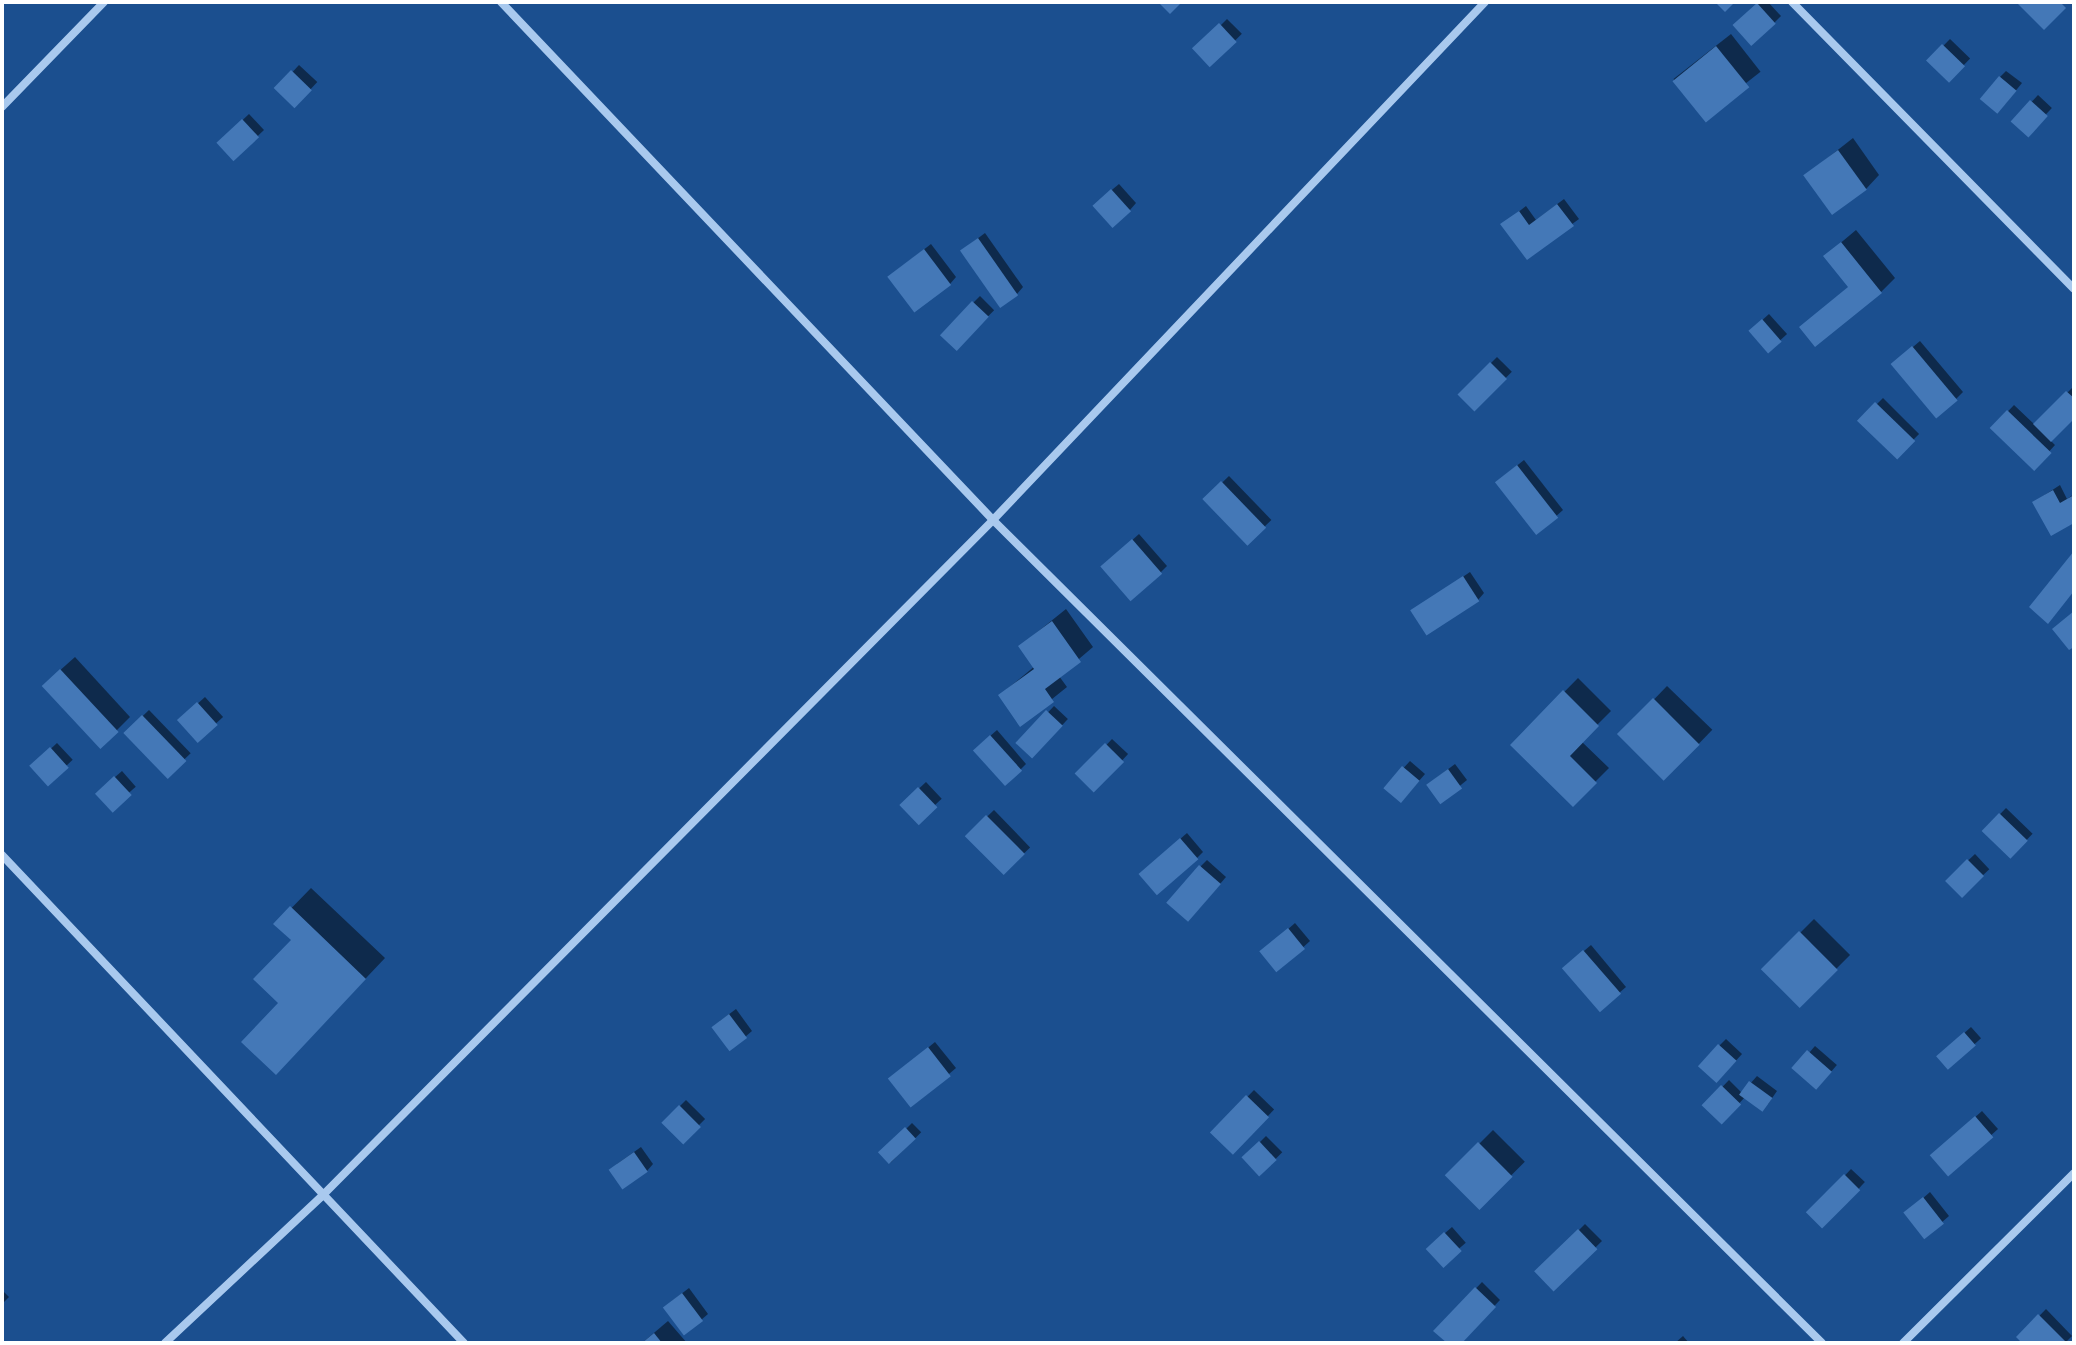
<!DOCTYPE html>
<html>
<head>
<meta charset="utf-8">
<style>
  body { margin:0 }
  #map { position:relative; width:2076px; height:1345px; overflow:hidden; background:#1b4f8f; font-family:"DM Sans",sans-serif }
  div>[style] { position:absolute }
  .shadow>* { inset:0; background:#0007; transform-origin:0 0 }
  .building>* { inset:0; background:#4478b7; transform-origin:0 0 }
  .street>* { height:8px; margin:-4px; padding:0 4px; transform-origin:4px; border-radius:4px; background:#a9c9ee }
  span { translate:-50% -50%; white-space:nowrap; text-align:center; line-height:1.15; -webkit-text-stroke:8px #1b4f8f; paint-order:stroke }
  .frame { position:absolute; inset:0; border:4px solid #fff; pointer-events:none }
</style>
</head>
<body>
<div id="map">
  <div class="shadow">
    <div style="clip-path:polygon(1760px 2px,1768px 2px,1781px 16px,1774px 23px,1735px 25px)"></div>
    <div style="left:1227px;top:19px;width:21px;height:43px;rotate:45deg"></div>
    <div style="left:1731px;top:34px;width:48px;height:73px;rotate:52deg"></div>
    <div style="left:1950px;top:39px;width:28px;height:30px;rotate:44deg"></div>
    <div style="left:299px;top:65px;width:25px;height:32px;rotate:43deg"></div>
    <div style="clip-path:polygon(2006px 71px,2022px 83px,2005px 104px,2000px 77px)"></div>
    <div style="left:2038px;top:95px;width:19px;height:36px;rotate:43deg"></div>
    <div style="left:249px;top:114px;width:22px;height:42px;rotate:47deg"></div>
    <div style="clip-path:polygon(1853px 138px,1879px 175px,1866px 189px,1806px 175px)"></div>
    <div style="clip-path:polygon(1119px 184px,1136px 203px,1130px 210px,1101px 199px)"></div>
    <div style="clip-path:polygon(1564px 199px,1579px 219px,1527px 257px,1503px 224px,1526px 206px,1536px 220px)"></div>
    <div style="clip-path:polygon(1856px 230px,1895px 278px,1881px 292px,1801px 327px,1850px 286px,1825px 256px)"></div>
    <div style="clip-path:polygon(985px 233px,1023px 287px,1017px 294px,969px 245px)"></div>
    <div style="clip-path:polygon(931px 244px,956px 277px,950px 284px,896px 271px)"></div>
    <div style="left:980px;top:296px;width:20px;height:54px;rotate:45deg"></div>
    <div style="left:1769px;top:314px;width:27px;height:25px;rotate:48deg"></div>
    <div style="clip-path:polygon(1920px 341px,1963px 392px,1956px 399px,1900px 358px)"></div>
    <div style="left:1497px;top:357px;width:21px;height:52px;rotate:45deg"></div>
    <div style="clip-path:polygon(2074px 386px,2074px 416px,2050px 440px,2055px 445px,2033px 469px,1992px 428px,2014px 405px,2035px 425px)"></div>
    <div style="left:1883px;top:398px;width:51px;height:33px;rotate:45deg"></div>
    <div style="clip-path:polygon(1524px 460px,1563px 510px,1537px 533px,1504px 476px)"></div>
    <div style="left:1229px;top:476px;width:61px;height:33px;rotate:46deg"></div>
    <div style="clip-path:polygon(2060px 485px,2067px 499px,2074px 494px,2074px 521px,2034px 502px)"></div>
    <div style="clip-path:polygon(1139px 534px,1167px 566px,1161px 572px,1109px 561px)"></div>
    <div style="clip-path:polygon(1470px 572px,1484px 593px,1478px 600px,1420px 606px)"></div>
    <div style="clip-path:polygon(1066px 609px,1093px 647px,1059px 676px,1067px 687px,1021px 724px,1000px 695px,1035px 666px,1020px 646px)"></div>
    <div style="clip-path:polygon(75px 657px,130px 717px,116px 731px,57px 673px)"></div>
    <div style="clip-path:polygon(1578px 678px,1611px 711px,1581px 741px,1609px 768px,1573px 804px,1512px 745px)"></div>
    <div style="left:1667px;top:686px;width:63px;height:67px;rotate:44deg"></div>
    <div style="left:205px;top:697px;width:27px;height:35px;rotate:48deg"></div>
    <div style="left:1054px;top:706px;width:19px;height:51px;rotate:43deg"></div>
    <div style="left:149px;top:710px;width:60px;height:33px;rotate:46deg"></div>
    <div style="clip-path:polygon(997px 730px,1026px 764px,1020px 770px,981px 744px)"></div>
    <div style="left:1112px;top:739px;width:22px;height:49px;rotate:43deg"></div>
    <div style="left:57px;top:743px;width:23px;height:33px;rotate:47deg"></div>
    <div style="clip-path:polygon(1410px 761px,1425px 774px,1407px 795px,1386px 787px)"></div>
    <div style="clip-path:polygon(1455px 764px,1467px 780px,1440px 802px,1435px 779px)"></div>
    <div style="left:122px;top:771px;width:21px;height:34px;rotate:49deg"></div>
    <div style="left:926px;top:782px;width:23px;height:34px;rotate:47deg"></div>
    <div style="left:2006px;top:808px;width:37px;height:31px;rotate:44deg"></div>
    <div style="left:994px;top:810px;width:52px;height:37px;rotate:46deg"></div>
    <div style="clip-path:polygon(1187px 833px,1203px 852px,1197px 858px,1147px 868px)"></div>
    <div style="left:1975px;top:854px;width:21px;height:38px;rotate:47deg"></div>
    <div style="clip-path:polygon(1207px 860px,1226px 877px,1195px 913px,1201px 866px)"></div>
    <div style="clip-path:polygon(311px 888px,385px 958px,296px 1052px,281px 1003px,294px 940px,276px 924px)"></div>
    <div style="left:1814px;top:919px;width:51px;height:71px;rotate:45deg"></div>
    <div style="clip-path:polygon(1295px 923px,1310px 941px,1278px 970px,1269px 946px)"></div>
    <div style="clip-path:polygon(1591px 945px,1626px 987px,1619px 993px,1571px 962px)"></div>
    <div style="clip-path:polygon(736px 1009px,752px 1031px,745px 1037px,720px 1021px)"></div>
    <div style="left:1971px;top:1027px;width:15px;height:43px;rotate:48deg"></div>
    <div style="clip-path:polygon(1726px 1039px,1742px 1054px,1723px 1075px,1719px 1046px)"></div>
    <div style="clip-path:polygon(935px 1042px,956px 1068px,949px 1074px,897px 1073px)"></div>
    <div style="left:1815px;top:1046px;width:29px;height:30px;rotate:41deg"></div>
    <div style="clip-path:polygon(1757px 1076px,1777px 1091px,1768px 1104px,1745px 1097px,1723px 1121px,1705px 1105px,1729px 1080px,1742px 1093px)"></div>
    <div style="left:1254px;top:1090px;width:28px;height:59px;rotate:44deg"></div>
    <div style="left:686px;top:1100px;width:27px;height:32px;rotate:45deg"></div>
    <div style="clip-path:polygon(1982px 1111px,1998px 1129px,1949px 1173px,1939px 1149px)"></div>
    <div style="left:912px;top:1123px;width:13px;height:43px;rotate:45deg"></div>
    <div style="left:1493px;top:1130px;width:45px;height:64px;rotate:45deg"></div>
    <div style="left:1266px;top:1136px;width:23px;height:30px;rotate:45deg"></div>
    <div style="clip-path:polygon(641px 1147px,653px 1164px,647px 1171px,617px 1164px)"></div>
    <div style="left:1851px;top:1169px;width:19px;height:62px;rotate:43deg"></div>
    <div style="clip-path:polygon(1930px 1192px,1949px 1216px,1926px 1236px,1913px 1207px)"></div>
    <div style="left:1585px;top:1224px;width:24px;height:67px;rotate:45deg"></div>
    <div style="left:1452px;top:1227px;width:21px;height:32px;rotate:49deg"></div>
    <div style="clip-path:polygon(1482px 1282px,1500px 1300px,1459px 1343px,1449px 1343px,1436px 1331px)"></div>
    <div style="clip-path:polygon(689px 1288px,708px 1314px,701px 1320px,672px 1301px)"></div>
    <div style="clip-path:polygon(2px 1290px,9px 1297px,2px 1304px)"></div>
    <div style="clip-path:polygon(2046px 1309px,2072px 1336px,2065px 1343px,2025px 1343px,2019px 1337px)"></div>
    <div style="clip-path:polygon(668px 1321px,687px 1343px,642px 1343px)"></div>
    <div style="clip-path:polygon(1683px 1336px,1689px 1343px,1675px 1343px)"></div>
  </div>
  <div class="building">
    <div style="clip-path:polygon(1158px 2px,1182px 2px,1170px 14px)"></div>
    <div style="clip-path:polygon(1715px 2px,1735px 2px,1725px 12px)"></div>
    <div style="clip-path:polygon(2016px 2px,2060px 2px,2066px 8px,2044px 30px)"></div>
    <div style="left:1757px;top:3px;width:28px;height:33px;rotate:48deg"></div>
    <div style="left:1219px;top:23px;width:26px;height:37px;rotate:47deg"></div>
    <div style="left:1942px;top:44px;width:32px;height:23px;rotate:44deg"></div>
    <div style="left:1716px;top:46px;width:53px;height:56px;rotate:51deg"></div>
    <div style="left:291px;top:70px;width:29px;height:25px;rotate:44deg"></div>
    <div style="left:1999px;top:76px;width:23px;height:30px;rotate:40deg"></div>
    <div style="left:2030px;top:100px;width:24px;height:29px;rotate:42deg"></div>
    <div style="left:242px;top:119px;width:25px;height:35px;rotate:47deg"></div>
    <div style="left:1838px;top:150px;width:49px;height:43px;rotate:54deg"></div>
    <div style="left:1111px;top:189px;width:30px;height:25px;rotate:48deg"></div>
    <div style="clip-path:polygon(1557px 204px,1574px 226px,1527px 260px,1500px 224px,1519px 211px,1529px 225px)"></div>
    <div style="left:978px;top:238px;width:70px;height:22px;rotate:55deg"></div>
    <div style="clip-path:polygon(1841px 242px,1882px 293px,1815px 347px,1799px 327px,1848px 287px,1823px 256px)"></div>
    <div style="left:924px;top:249px;width:45px;height:46px;rotate:53deg"></div>
    <div style="left:972px;top:301px;width:23px;height:47px;rotate:43deg"></div>
    <div style="left:1762px;top:319px;width:30px;height:18px;rotate:49deg"></div>
    <div style="left:1912px;top:346px;width:71px;height:28px;rotate:50deg"></div>
    <div style="left:1490px;top:362px;width:24px;height:46px;rotate:45deg"></div>
    <div style="clip-path:polygon(2066px 391px,2074px 398px,2074px 419px,2051px 442px,2033px 424px)"></div>
    <div style="left:1875px;top:402px;width:56px;height:26px;rotate:44deg"></div>
    <div style="left:2007px;top:410px;width:62px;height:25px;rotate:44deg"></div>
    <div style="left:1517px;top:465px;width:67px;height:28px;rotate:52deg"></div>
    <div style="left:1221px;top:481px;width:65px;height:26px;rotate:46deg"></div>
    <div style="clip-path:polygon(2053px 490px,2060px 503px,2074px 495px,2074px 523px,2051px 536px,2032px 502px)"></div>
    <div style="left:1132px;top:539px;width:46px;height:42px;rotate:49deg"></div>
    <div style="clip-path:polygon(2074px 551px,2074px 591px,2048px 624px,2029px 607px)"></div>
    <div style="left:1463px;top:576px;width:30px;height:63px;rotate:57deg"></div>
    <div style="clip-path:polygon(2074px 611px,2074px 647px,2069px 650px,2052px 629px)"></div>
    <div style="clip-path:polygon(1052px 621px,1081px 662px,1045px 689px,1054px 702px,1020px 727px,998px 695px,1034px 669px,1018px 646px)"></div>
    <div style="left:60px;top:669px;width:86px;height:25px;rotate:47deg"></div>
    <div style="clip-path:polygon(1563px 690px,1599px 726px,1570px 756px,1597px 783px,1573px 807px,1510px 745px)"></div>
    <div style="left:1653px;top:698px;width:66px;height:51px;rotate:45deg"></div>
    <div style="left:197px;top:702px;width:31px;height:27px;rotate:48deg"></div>
    <div style="left:1046px;top:710px;width:23px;height:45px;rotate:43deg"></div>
    <div style="left:142px;top:715px;width:64px;height:26px;rotate:46deg"></div>
    <div style="left:990px;top:735px;width:48px;height:23px;rotate:48deg"></div>
    <div style="left:1105px;top:743px;width:27px;height:43px;rotate:45deg"></div>
    <div style="left:50px;top:747px;width:28px;height:28px;rotate:48deg"></div>
    <div style="left:1402px;top:766px;width:23px;height:29px;rotate:40deg"></div>
    <div style="left:1448px;top:769px;width:24px;height:27px;rotate:54deg"></div>
    <div style="left:114px;top:776px;width:26px;height:26px;rotate:47deg"></div>
    <div style="left:918px;top:787px;width:28px;height:26px;rotate:46deg"></div>
    <div style="left:1999px;top:813px;width:40px;height:25px;rotate:44deg"></div>
    <div style="left:986px;top:815px;width:55px;height:30px;rotate:45deg"></div>
    <div style="left:1180px;top:838px;width:28px;height:55px;rotate:49deg"></div>
    <div style="left:1967px;top:859px;width:24px;height:31px;rotate:45deg"></div>
    <div style="left:1199px;top:865px;width:29px;height:50px;rotate:41deg"></div>
    <div style="clip-path:polygon(290px 906px,366px 979px,276px 1075px,241px 1042px,278px 1003px,253px 979px,291px 940px,273px 924px)"></div>
    <div style="left:1288px;top:928px;width:27px;height:37px;rotate:51deg"></div>
    <div style="left:1799px;top:931px;width:55px;height:54px;rotate:45deg"></div>
    <div style="left:1583px;top:950px;width:58px;height:28px;rotate:49deg"></div>
    <div style="left:729px;top:1014px;width:30px;height:22px;rotate:53deg"></div>
    <div style="left:1964px;top:1032px;width:18px;height:37px;rotate:49deg"></div>
    <div style="left:1718px;top:1044px;width:25px;height:30px;rotate:42deg"></div>
    <div style="left:928px;top:1047px;width:37px;height:51px;rotate:52deg"></div>
    <div style="left:1807px;top:1050px;width:33px;height:24px;rotate:41deg"></div>
    <div style="left:1749px;top:1081px;width:29px;height:17px;rotate:36deg"></div>
    <div style="left:1721px;top:1085px;width:28px;height:28px;rotate:44deg"></div>
    <div style="left:1246px;top:1095px;width:32px;height:52px;rotate:44deg"></div>
    <div style="left:679px;top:1105px;width:31px;height:25px;rotate:45deg"></div>
    <div style="left:1975px;top:1116px;width:28px;height:60px;rotate:49deg"></div>
    <div style="left:905px;top:1127px;width:16px;height:37px;rotate:47deg"></div>
    <div style="left:1259px;top:1141px;width:26px;height:24px;rotate:47deg"></div>
    <div style="left:1478px;top:1142px;width:49px;height:47px;rotate:45deg"></div>
    <div style="left:634px;top:1152px;width:24px;height:31px;rotate:55deg"></div>
    <div style="left:1844px;top:1174px;width:23px;height:54px;rotate:45deg"></div>
    <div style="left:1923px;top:1197px;width:34px;height:25px;rotate:52deg"></div>
    <div style="left:1578px;top:1229px;width:28px;height:61px;rotate:46deg"></div>
    <div style="left:1444px;top:1232px;width:26px;height:25px;rotate:47deg"></div>
    <div style="clip-path:polygon(1475px 1287px,1496px 1307px,1462px 1343px,1447px 1343px,1433px 1331px)"></div>
    <div style="left:682px;top:1293px;width:35px;height:24px;rotate:53deg"></div>
    <div style="clip-path:polygon(2038px 1314px,2067px 1343px,2022px 1343px,2016px 1337px)"></div>
    <div style="clip-path:polygon(654px 1333px,662px 1343px,642px 1343px)"></div>
  </div>
  <div class="street">
    <div style="left:501px;top:2px;width:714px;rotate:46.47deg"></div>
    <div style="left:993px;top:520px;width:1168px;rotate:44.79deg"></div>
    <div style="left:1792px;top:2px;width:402px;rotate:45.5deg"></div>
    <div style="left:2px;top:107px;width:146px;rotate:-45.8deg"></div>
    <div style="left:2px;top:855px;width:672px;rotate:46.57deg"></div>
    <div style="left:165px;top:1343px;width:214px;rotate:-43.1deg"></div>
    <div style="left:321px;top:1197px;width:954px;rotate:-45.21deg"></div>
    <div style="left:993px;top:520px;width:714px;rotate:-46.47deg"></div>
    <div style="left:1903px;top:1343px;width:241px;rotate:-44.8deg"></div>
  </div>
  <div class="frame"></div>
</div>
</body>
</html>
